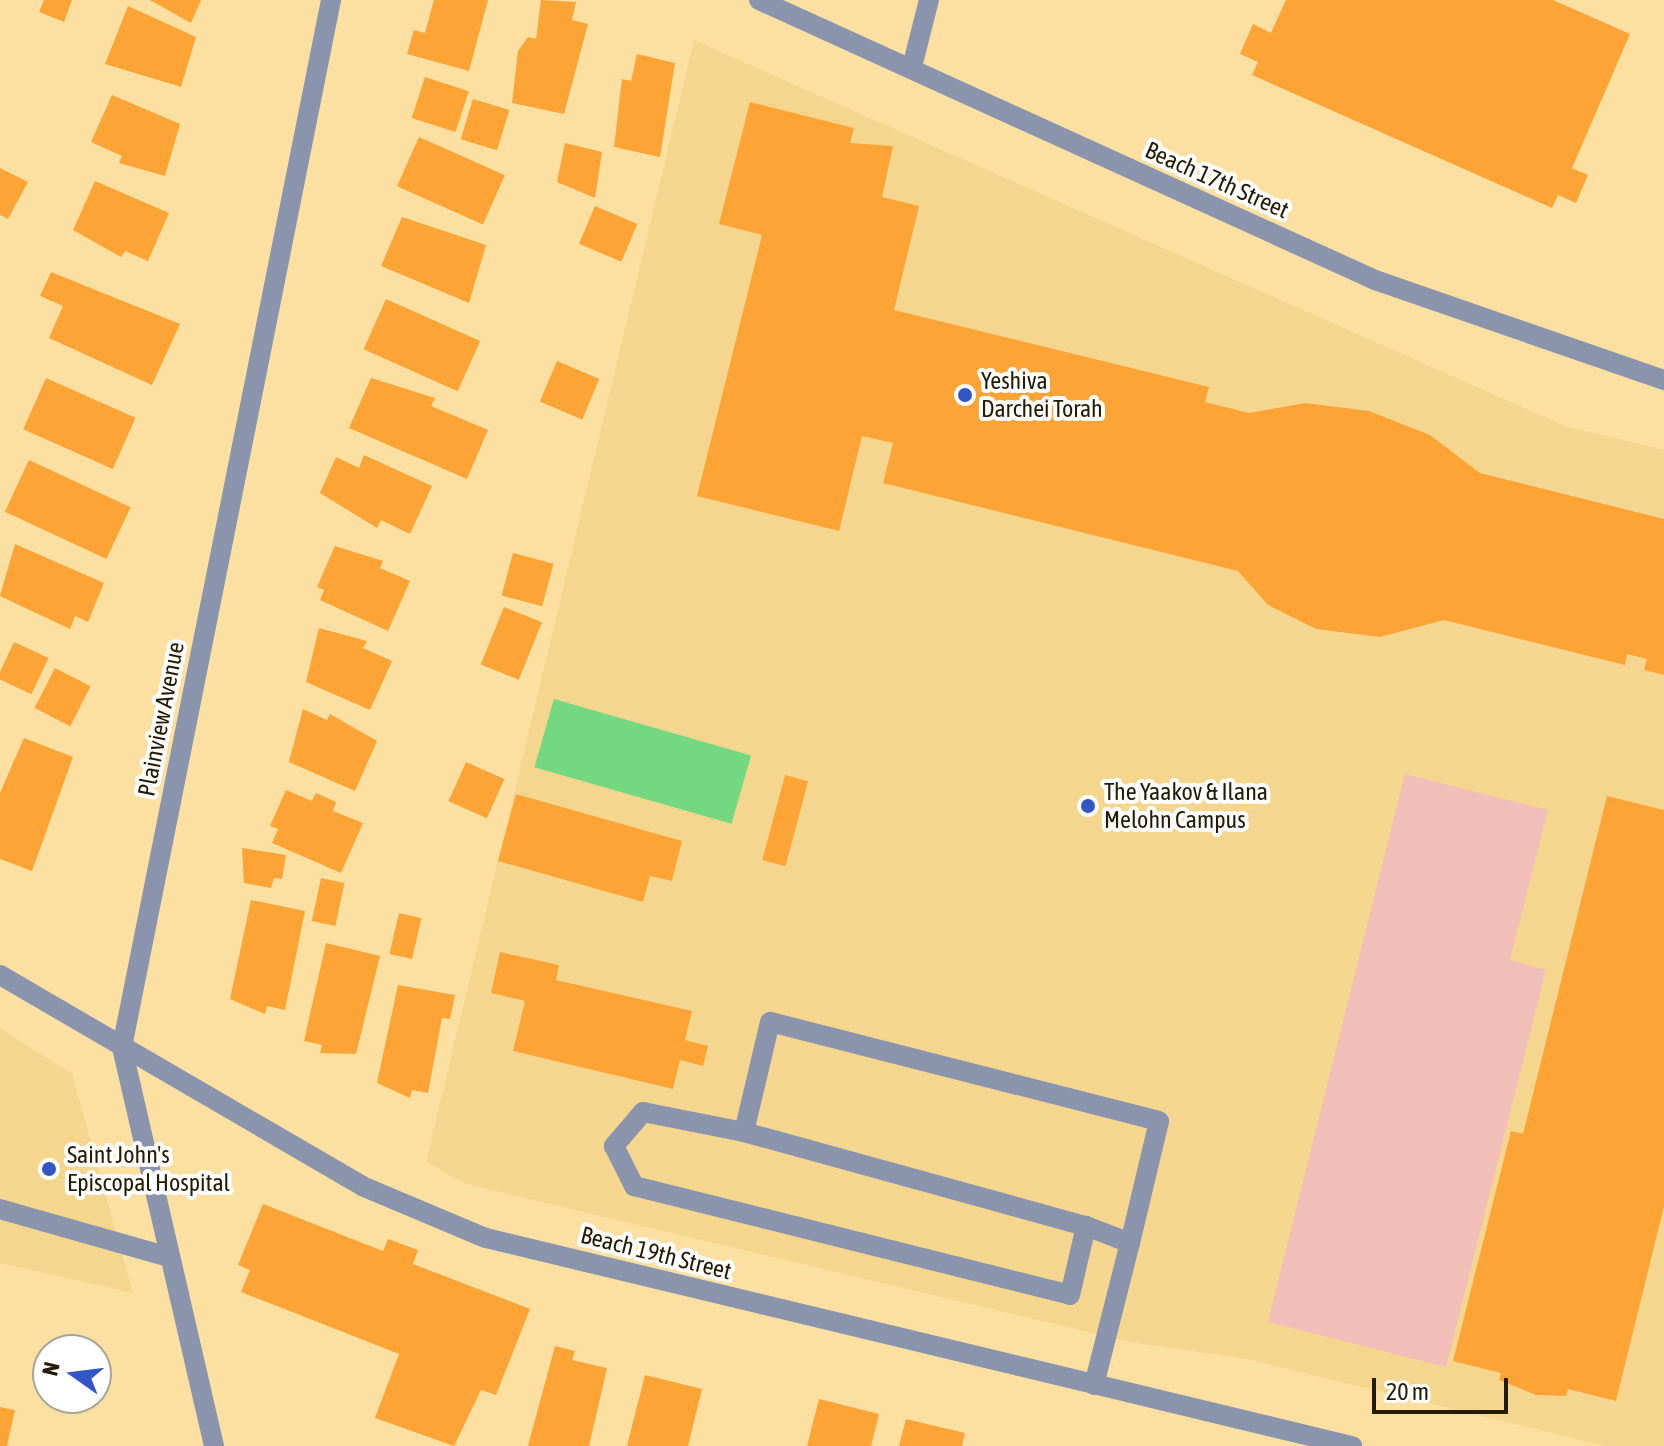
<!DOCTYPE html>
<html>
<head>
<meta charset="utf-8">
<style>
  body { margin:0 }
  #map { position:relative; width:1664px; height:1446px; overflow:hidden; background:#fce0a1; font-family:"Asap Condensed",sans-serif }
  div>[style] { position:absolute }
  .built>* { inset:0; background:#f5d68f }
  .green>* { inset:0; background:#f1beb8 }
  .water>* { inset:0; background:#73d87f; transform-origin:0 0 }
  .building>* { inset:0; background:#fda437; transform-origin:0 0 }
  .service>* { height:20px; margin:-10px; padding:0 10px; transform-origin:10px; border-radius:10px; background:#8a94ad }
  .minor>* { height:20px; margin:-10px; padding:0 10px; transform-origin:10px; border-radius:10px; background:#8a94ad }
  .dots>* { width:22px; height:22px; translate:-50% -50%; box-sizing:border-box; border:4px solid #fff; border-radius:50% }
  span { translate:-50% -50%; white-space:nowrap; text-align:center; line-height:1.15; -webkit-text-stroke:8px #fff; paint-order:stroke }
  .street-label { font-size:24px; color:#251b02 }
  .poi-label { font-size:24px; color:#251b02 }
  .left { translate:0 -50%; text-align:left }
  .north { position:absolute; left:32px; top:1334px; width:80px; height:80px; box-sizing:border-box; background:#fff; border:2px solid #a8a49a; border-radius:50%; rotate:284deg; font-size:22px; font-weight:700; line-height:32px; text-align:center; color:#251b02 }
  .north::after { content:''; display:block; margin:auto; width:28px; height:36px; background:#3356c7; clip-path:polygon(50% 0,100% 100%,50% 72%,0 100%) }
  .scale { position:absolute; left:1372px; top:1378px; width:136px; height:36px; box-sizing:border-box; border:4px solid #251b02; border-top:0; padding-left:10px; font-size:24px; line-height:28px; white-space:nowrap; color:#251b02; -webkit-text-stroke:6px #fff; paint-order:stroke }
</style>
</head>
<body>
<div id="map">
  <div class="built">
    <div style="clip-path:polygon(694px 40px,1565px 426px,1664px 450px,1664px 1446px,1605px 1446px,1242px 1358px,1130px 1342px,466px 1184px,426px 1162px)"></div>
    <div style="clip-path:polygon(0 1028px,72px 1074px,133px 1293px,0 1263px)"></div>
  </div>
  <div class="green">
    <div style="clip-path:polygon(1405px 774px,1548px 810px,1510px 960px,1546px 970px,1446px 1367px,1268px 1322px)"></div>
  </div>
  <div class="water">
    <div style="left:554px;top:699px;width:205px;height:71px;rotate:16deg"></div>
  </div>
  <div class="building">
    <div style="clip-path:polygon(44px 0,72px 0,64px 22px,39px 12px)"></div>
    <div style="clip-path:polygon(150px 0,201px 0,191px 23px)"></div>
    <div style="clip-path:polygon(434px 0,488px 0,469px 71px,407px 54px,414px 30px,425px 33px)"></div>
    <div style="clip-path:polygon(541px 0,576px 2px,572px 20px,588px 24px,564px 114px,512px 103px,518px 51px,528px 37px,536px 39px)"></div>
    <div style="clip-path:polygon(1286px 0,1553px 0,1630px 34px,1572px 168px,1588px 175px,1576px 203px,1558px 195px,1552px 208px,1252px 75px,1258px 62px,1240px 54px,1253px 24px,1271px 33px)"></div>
    <div style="clip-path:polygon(128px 6px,196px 37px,181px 87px,105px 64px)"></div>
    <div style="clip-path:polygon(637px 54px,675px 63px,660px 157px,614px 147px,622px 79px,631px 81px)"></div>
    <div style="left:425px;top:77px;width:46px;height:43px;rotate:18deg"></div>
    <div style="clip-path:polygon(112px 95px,180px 124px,165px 176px,119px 163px,122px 156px,91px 142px)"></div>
    <div style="left:473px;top:99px;width:38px;height:42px;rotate:17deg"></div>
    <div style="clip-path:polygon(750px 102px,854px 128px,850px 143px,893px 146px,882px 197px,919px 206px,894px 310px,1209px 387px,1205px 402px,1249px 413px,1305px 403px,1369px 411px,1430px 435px,1480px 473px,1664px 519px,1664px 675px,1644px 670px,1647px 659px,1627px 654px,1625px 665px,1444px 620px,1380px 637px,1316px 629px,1268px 605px,1238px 571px,883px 483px,893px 443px,862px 436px,839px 531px,697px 496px,762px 235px,719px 224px)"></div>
    <div style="left:419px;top:137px;width:94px;height:54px;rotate:24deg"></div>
    <div style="clip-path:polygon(565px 143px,602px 152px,595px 198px,557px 182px)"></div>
    <div style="clip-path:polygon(0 168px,28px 182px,8px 219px,0 215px)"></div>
    <div style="clip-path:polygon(95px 181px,169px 213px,148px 261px,125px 251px,121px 257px,73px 230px)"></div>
    <div style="left:595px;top:206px;width:46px;height:41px;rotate:23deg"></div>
    <div style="clip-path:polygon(402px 217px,486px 245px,469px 303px,381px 266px)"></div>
    <div style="clip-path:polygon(51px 272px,180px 324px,152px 385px,49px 338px,63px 306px,40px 296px)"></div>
    <div style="left:386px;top:299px;width:103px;height:55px;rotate:24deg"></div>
    <div style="left:557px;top:361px;width:46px;height:44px;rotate:23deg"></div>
    <div style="left:46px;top:378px;width:98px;height:56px;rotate:24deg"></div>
    <div style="clip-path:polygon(371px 378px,435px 398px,431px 406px,488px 430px,467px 479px,349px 428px)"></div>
    <div style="clip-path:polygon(364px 455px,432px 486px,410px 534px,381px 520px,377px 528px,320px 493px,336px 457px,359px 468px)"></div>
    <div style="left:29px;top:460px;width:112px;height:57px;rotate:25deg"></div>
    <div style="clip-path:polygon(15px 544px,104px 583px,88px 622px,75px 616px,70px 629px,0 596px)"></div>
    <div style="clip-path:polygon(335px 546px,383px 561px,380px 568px,410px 581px,388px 631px,320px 600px,324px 590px,317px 587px)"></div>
    <div style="left:513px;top:553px;width:42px;height:44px;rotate:15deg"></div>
    <div style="left:504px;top:607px;width:41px;height:62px;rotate:22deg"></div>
    <div style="clip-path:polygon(319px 628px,367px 641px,363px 648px,392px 661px,370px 710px,306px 682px)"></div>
    <div style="left:14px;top:642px;width:38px;height:40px;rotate:25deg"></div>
    <div style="left:55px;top:668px;width:40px;height:45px;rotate:27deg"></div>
    <div style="clip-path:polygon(303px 709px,327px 720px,330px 714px,377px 741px,355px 791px,289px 762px)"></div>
    <div style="clip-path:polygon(24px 738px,73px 757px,32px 871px,0 859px,0 793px)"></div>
    <div style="left:466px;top:762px;width:42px;height:43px;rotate:24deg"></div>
    <div style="left:785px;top:775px;width:24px;height:88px;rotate:15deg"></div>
    <div style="clip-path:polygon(286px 790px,312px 801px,316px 793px,336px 802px,333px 811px,363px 823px,341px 873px,272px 843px,278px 829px,270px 826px)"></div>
    <div style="clip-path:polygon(516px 794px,682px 841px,672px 881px,650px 876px,643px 902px,498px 861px)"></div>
    <div style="clip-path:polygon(1607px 796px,1664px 810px,1664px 1206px,1616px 1401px,1568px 1389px,1566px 1396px,1536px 1395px,1499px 1380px,1501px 1373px,1453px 1361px,1511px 1131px,1523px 1134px)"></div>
    <div style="clip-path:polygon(242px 848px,286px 855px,282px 879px,274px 878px,271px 888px,244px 883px)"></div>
    <div style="left:321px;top:878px;width:24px;height:44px;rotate:12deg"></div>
    <div style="clip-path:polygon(251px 900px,305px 911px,285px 1010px,267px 1006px,265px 1014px,230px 999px)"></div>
    <div style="left:399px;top:913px;width:23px;height:42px;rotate:13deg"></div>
    <div style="clip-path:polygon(326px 943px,380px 956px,356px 1054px,320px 1053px,322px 1045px,304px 1041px)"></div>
    <div style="clip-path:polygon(500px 952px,559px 965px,556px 980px,692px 1011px,685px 1040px,708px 1046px,703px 1066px,680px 1060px,673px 1089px,513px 1051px,525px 1001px,491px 993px)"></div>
    <div style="clip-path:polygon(398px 985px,455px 995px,450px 1019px,442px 1018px,428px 1093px,412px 1090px,410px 1098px,377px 1083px)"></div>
    <div style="clip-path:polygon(263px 1204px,383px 1251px,388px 1239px,418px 1250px,413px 1264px,530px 1309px,496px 1395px,481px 1390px,454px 1446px,375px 1418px,399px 1354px,241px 1292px,250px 1270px,238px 1265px)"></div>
    <div style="clip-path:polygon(555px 1346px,575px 1351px,572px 1360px,607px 1368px,589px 1446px,528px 1446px)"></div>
    <div style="clip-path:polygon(645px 1375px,702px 1389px,688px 1446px,627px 1446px)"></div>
    <div style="clip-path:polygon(819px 1399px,879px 1414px,871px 1446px,807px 1446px)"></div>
    <div style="clip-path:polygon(0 1407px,15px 1410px,7px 1446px,0 1446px)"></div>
    <div style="clip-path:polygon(906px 1419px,965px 1433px,962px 1446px,899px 1446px)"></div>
  </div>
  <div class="service">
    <div style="left:912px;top:67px;width:69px;rotate:-75.8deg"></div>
    <div style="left:744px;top:1132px;width:355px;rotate:15.4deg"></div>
    <div style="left:0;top:1209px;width:176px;rotate:15.9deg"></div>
    <div style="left:1094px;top:1385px;width:146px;rotate:-75.8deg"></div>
    <div style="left:1130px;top:1243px;width:125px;rotate:-76.6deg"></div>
    <div style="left:1159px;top:1121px;width:401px;rotate:-165.7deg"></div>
    <div style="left:770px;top:1022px;width:113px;rotate:103.3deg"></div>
    <div style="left:744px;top:1132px;width:103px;rotate:-168.8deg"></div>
    <div style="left:643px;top:1112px;width:45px;rotate:130.5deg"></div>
    <div style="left:614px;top:1146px;width:45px;rotate:63.4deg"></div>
    <div style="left:634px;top:1186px;width:449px;rotate:14deg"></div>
    <div style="left:1070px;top:1295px;width:71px;rotate:-76.9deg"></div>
    <div style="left:1086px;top:1226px;width:47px;rotate:21.1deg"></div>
  </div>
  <div class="minor">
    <div style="left:759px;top:0;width:677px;rotate:24.44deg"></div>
    <div style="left:1375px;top:280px;width:306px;rotate:19.1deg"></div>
    <div style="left:0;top:975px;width:419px;rotate:30.2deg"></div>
    <div style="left:362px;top:1186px;width:134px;rotate:22.8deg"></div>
    <div style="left:486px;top:1238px;width:891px;rotate:13.51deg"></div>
    <div style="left:214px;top:1446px;width:409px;rotate:-103deg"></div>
    <div style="left:122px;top:1047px;width:1068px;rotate:-78.71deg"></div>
  </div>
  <div class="dots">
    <div style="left:965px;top:395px;background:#3356c7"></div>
    <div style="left:1088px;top:806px;background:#3356c7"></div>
    <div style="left:49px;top:1169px;background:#3356c7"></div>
  </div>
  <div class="street-label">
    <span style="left:1217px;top:180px;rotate:24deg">Beach 17th Street</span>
    <span style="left:161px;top:719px;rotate:-79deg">Plainview Avenue</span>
    <span style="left:656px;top:1253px;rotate:14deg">Beach 19th Street</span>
  </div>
  <div class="poi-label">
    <span class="left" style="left:981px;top:395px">Yeshiva<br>Darchei Torah</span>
    <span class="left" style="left:1104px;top:806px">The Yaakov &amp; Ilana<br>Melohn Campus</span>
    <span class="left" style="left:67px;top:1169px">Saint John's<br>Episcopal Hospital</span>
  </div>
  <div class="north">N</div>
  <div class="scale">20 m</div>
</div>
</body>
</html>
